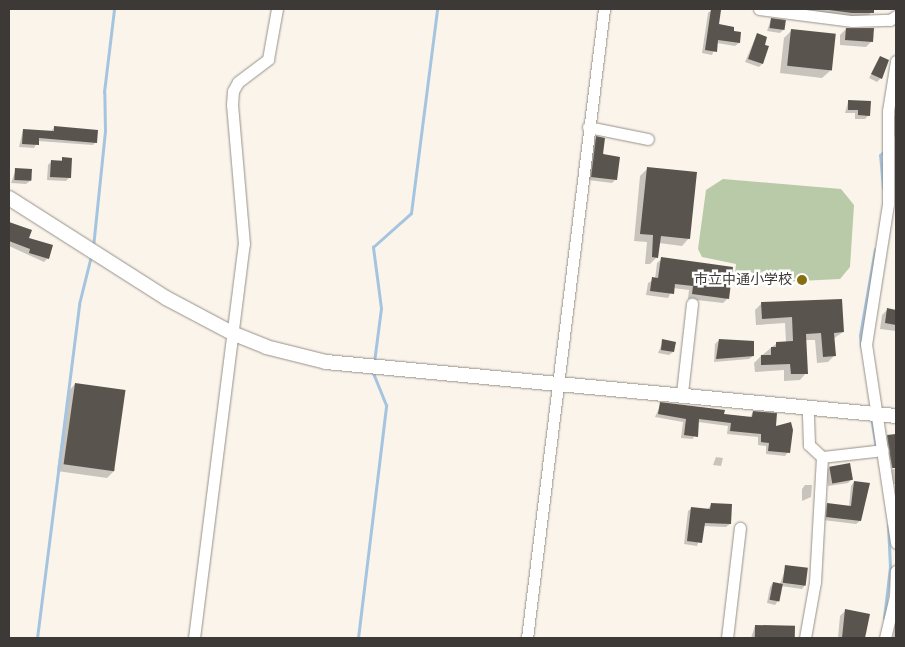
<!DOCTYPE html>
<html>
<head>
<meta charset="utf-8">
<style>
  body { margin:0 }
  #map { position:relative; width:905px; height:647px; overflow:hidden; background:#faf4eb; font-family:"Fira Sans","Noto Sans JP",sans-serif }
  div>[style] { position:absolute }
  .green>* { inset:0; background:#b8caa7 }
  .shadow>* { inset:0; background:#0003 }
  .stream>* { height:3px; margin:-1.5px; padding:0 1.5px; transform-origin:1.5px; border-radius:1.5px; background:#a4c4e0 }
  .building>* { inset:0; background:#59544d; transform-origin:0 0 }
  .roads { filter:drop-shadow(0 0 1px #969189) drop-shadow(0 0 1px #969189) }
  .minor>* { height:11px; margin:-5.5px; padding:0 5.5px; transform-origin:5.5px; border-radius:5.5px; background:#fff }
  .tertiary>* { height:14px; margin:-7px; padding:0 7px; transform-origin:7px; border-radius:7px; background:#fff }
  .dots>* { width:14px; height:14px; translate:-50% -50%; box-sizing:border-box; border:2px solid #fff; border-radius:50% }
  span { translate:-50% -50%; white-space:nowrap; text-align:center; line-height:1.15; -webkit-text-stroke:5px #fff; paint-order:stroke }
  .poi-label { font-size:14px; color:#3c3936 }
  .right { translate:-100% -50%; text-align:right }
  .frame { position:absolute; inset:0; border:10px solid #3c3936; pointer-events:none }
</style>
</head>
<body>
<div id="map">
  <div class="green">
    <div style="clip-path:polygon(723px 179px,841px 189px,854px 205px,850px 267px,840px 279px,734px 284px,736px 264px,702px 257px,698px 249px,706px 190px)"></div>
  </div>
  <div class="shadow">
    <div style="clip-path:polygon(796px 9px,873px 9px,867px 18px)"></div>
    <div style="clip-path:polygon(712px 10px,718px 25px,732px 32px,739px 43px,735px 46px,717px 43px,712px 55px,702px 53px,708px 13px)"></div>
    <div style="clip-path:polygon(771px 19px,784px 29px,780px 33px,767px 31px)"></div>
    <div style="clip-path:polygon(846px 29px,872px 41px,866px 47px,840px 45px,840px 35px)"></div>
    <div style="clip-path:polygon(792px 30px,830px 71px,822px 78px,780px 73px,784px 38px)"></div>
    <div style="clip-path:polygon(757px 34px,763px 46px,762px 64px,759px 67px,745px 62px)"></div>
    <div style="clip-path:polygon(880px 58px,881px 78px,877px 82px,869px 78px)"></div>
    <div style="clip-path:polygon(848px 102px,869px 115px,865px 119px,855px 119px,855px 113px,845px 113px)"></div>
    <div style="clip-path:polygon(896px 114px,896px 137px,892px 136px,892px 118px)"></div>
    <div style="clip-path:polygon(54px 127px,96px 142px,93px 145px,38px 141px,34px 148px,19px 147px,23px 130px,51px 132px)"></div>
    <div style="clip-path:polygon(596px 138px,616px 179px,612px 183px,588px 180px,593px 141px)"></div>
    <div style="clip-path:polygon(71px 159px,69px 178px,66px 181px,47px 180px,48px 165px,52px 161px)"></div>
    <div style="clip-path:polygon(648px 168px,689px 238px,682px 246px,659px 243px,657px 257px,650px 264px,645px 264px,647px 242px,634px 241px,640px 176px)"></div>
    <div style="clip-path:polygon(16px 169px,30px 181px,26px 184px,11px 183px)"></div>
    <div style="clip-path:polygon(9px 223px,30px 231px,27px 239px,48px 258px,44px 262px,9px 246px)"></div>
    <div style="clip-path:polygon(662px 259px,728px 298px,723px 303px,688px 299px,689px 290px,673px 288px,668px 298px,646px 295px,648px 283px,655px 279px,657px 263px)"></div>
    <div style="clip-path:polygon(762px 303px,843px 332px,833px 339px,835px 355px,828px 362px,817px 363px,815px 340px,805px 340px,806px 373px,800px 380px,784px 381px,784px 370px,755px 372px,754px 363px,761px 356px,777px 343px,786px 342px,785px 323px,756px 325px,755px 310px)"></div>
    <div style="clip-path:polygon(887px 310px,896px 311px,896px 331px,880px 329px,882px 315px)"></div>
    <div style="clip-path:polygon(719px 340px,753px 356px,749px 359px,714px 362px,715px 344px)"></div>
    <div style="clip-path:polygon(663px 341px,673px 352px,669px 355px,658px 353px)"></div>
    <div style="clip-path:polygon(75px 384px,115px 470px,107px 478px,57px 471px,68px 392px)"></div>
    <div style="clip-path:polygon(661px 404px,750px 418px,753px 412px,775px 428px,788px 452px,785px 456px,766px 454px,766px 446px,758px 445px,758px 437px,727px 434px,728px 426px,698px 422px,693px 439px,681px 438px,683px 422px,655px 417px)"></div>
    <div style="clip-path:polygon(896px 435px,896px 459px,885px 461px,882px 442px,888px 436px)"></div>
    <div style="clip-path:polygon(716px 457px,723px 458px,721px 466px,713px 465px)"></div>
    <div style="clip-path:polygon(830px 467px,851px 480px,848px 483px,828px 486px,826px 470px)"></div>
    <div style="clip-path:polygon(893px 469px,896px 469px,896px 484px,891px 484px,890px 472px)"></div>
    <div style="clip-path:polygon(854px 482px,860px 521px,856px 524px,823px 520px,827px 504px,849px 507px,851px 486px)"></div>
    <div style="clip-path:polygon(805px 485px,812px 485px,811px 497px,802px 501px,802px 489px)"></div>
    <div style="clip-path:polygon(711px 505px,730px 524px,726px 527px,703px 526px,697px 546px,684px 544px,688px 511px,692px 508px,707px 510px)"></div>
    <div style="clip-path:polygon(786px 567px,805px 585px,802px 589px,781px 586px,778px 601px,775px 605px,767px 603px,770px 587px,773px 583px,780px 584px)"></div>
    <div style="clip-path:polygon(846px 610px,863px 638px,838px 638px,840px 616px)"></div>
    <div style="clip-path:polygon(896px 612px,896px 638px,893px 638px)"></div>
    <div style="clip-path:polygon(755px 626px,794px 627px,793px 638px,751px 638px)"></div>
  </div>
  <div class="stream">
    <div style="left:883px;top:188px;width:33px;rotate:-95deg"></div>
    <div style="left:880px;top:155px;width:6px;rotate:-39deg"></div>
    <div style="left:93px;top:247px;width:117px;rotate:-84.1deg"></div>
    <div style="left:105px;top:131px;width:39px;rotate:-91deg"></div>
    <div style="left:104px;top:92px;width:84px;rotate:-83.1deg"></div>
    <div style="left:861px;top:346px;width:11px;rotate:-95deg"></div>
    <div style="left:860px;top:335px;width:87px;rotate:-80.1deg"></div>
    <div style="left:374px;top:362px;width:54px;rotate:-82.6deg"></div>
    <div style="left:381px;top:308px;width:62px;rotate:-97.5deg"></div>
    <div style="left:373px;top:247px;width:51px;rotate:-41.8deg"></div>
    <div style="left:411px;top:213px;width:206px;rotate:-82.7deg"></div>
    <div style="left:871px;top:416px;width:31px;rotate:81deg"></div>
    <div style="left:884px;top:618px;width:51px;rotate:-83.3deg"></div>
    <div style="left:890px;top:567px;width:42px;rotate:-92.7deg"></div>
    <div style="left:37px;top:638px;width:337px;rotate:-82.8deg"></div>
    <div style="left:79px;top:304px;width:49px;rotate:-76deg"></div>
    <div style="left:358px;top:638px;width:235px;rotate:-83.1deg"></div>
    <div style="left:386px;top:405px;width:37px;rotate:-112deg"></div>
  </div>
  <div class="building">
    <div style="clip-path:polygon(711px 9px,721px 10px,719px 24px,734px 27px,734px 31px,741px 32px,740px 43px,718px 40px,717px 52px,705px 50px)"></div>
    <div style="clip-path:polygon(821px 9px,874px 9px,874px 13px,852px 13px)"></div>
    <div style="left:771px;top:18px;width:15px;height:10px;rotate:8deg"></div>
    <div style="clip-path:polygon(846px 28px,874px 28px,873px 42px,845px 40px)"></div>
    <div style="left:791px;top:29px;width:45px;height:37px;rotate:6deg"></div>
    <div style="clip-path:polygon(757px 33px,767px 37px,765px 45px,769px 46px,763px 64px,748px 59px)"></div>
    <div style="clip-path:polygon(880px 56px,889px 60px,882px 79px,871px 74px)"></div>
    <div style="clip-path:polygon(848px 100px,871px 101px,870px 116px,858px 115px,858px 110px,848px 110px)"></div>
    <div style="clip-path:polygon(54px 126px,98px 130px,97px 143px,39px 138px,39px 145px,22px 144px,23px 129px,54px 131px)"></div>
    <div style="clip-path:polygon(596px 136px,605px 138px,603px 154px,620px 157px,617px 180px,591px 177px)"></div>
    <div style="clip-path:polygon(62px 157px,72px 158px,71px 178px,50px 177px,51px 160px,62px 161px)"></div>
    <div style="clip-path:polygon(647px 167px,697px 172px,690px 239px,661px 236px,658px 258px,652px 257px,653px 235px,640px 234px)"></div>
    <div style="left:15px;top:168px;width:17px;height:12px;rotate:3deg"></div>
    <div style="clip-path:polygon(9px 222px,32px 230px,29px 238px,53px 245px,49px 259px,29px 253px,30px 249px,9px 241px)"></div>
    <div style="clip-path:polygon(661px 257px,733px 267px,729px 299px,692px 294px,693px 286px,675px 284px,674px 294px,650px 291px,652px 277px,658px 278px)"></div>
    <div style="clip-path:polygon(842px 299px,844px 332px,834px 333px,836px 356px,823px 357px,821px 333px,806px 334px,808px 374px,791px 374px,790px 364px,761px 365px,761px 355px,771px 355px,771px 347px,776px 347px,776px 342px,793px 341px,792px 317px,762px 319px,761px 302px)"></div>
    <div style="clip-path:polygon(887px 308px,896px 310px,896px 325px,885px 323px)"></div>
    <div style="clip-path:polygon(662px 339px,676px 342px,674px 352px,661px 350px)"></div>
    <div style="clip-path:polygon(719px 339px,754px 341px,754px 356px,716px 359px)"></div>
    <div style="left:75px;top:383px;width:51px;height:82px;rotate:8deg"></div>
    <div style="clip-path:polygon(660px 402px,725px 410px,724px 414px,752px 417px,753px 411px,777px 413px,776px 426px,791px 422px,793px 430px,790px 453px,768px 451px,769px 443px,761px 442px,761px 434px,730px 431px,731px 423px,699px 419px,698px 437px,684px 435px,686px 419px,658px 414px)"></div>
    <div style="clip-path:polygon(896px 434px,896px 468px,892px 468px,887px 435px)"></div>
    <div style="left:850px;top:463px;width:17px;height:21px;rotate:80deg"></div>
    <div style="clip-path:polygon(854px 481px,870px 483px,861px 521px,826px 517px,827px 503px,851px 506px)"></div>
    <div style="clip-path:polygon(711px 503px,732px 504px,731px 524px,705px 523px,702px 543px,687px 541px,691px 507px,710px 509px)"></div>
    <div style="left:785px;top:565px;width:23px;height:18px;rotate:7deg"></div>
    <div style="left:773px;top:582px;width:10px;height:18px;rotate:11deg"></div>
    <div style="clip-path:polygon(845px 609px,870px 614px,865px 638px,842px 638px)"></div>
    <div style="left:755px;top:625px;width:40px;height:13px;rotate:1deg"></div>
  </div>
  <div class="roads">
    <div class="minor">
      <div style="left:759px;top:9px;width:94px;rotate:7.4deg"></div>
      <div style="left:852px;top:21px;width:38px;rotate:-2deg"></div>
      <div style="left:890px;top:20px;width:7px;rotate:-34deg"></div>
      <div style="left:896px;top:61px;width:51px;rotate:99.1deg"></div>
      <div style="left:888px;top:111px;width:93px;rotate:90deg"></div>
      <div style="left:888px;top:204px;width:142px;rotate:98.9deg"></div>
      <div style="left:866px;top:344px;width:201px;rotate:81.4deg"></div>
      <div style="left:588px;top:127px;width:61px;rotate:11.3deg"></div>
      <div style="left:682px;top:393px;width:90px;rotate:-83.6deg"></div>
      <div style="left:822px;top:457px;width:61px;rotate:-6.5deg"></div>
      <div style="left:194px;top:638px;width:397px;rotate:-82.8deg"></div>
      <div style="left:244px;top:244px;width:140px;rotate:-94.9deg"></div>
      <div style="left:232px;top:105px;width:14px;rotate:-86deg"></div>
      <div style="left:233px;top:91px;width:10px;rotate:-61deg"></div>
      <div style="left:238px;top:82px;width:38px;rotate:-37deg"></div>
      <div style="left:268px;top:59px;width:51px;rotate:-79.8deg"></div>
      <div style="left:527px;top:638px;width:634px;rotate:-83.02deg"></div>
      <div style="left:727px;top:638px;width:111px;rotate:-83.3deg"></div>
      <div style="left:805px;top:638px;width:57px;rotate:-79.9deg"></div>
      <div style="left:815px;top:582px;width:125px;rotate:-86.8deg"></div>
      <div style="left:822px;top:457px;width:18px;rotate:-137deg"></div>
      <div style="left:809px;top:445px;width:38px;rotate:-92deg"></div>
      <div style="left:885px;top:638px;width:43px;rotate:-76.6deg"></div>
      <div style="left:895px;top:596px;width:25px;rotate:-88deg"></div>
    </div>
    <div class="tertiary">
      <div style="left:9px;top:198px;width:186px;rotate:32.5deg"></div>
      <div style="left:166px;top:298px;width:75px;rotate:27.9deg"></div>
      <div style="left:232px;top:333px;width:37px;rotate:22deg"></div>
      <div style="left:266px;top:347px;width:62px;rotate:14deg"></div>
      <div style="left:326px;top:362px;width:573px;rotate:5.41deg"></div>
    </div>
  </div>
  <div class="dots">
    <div style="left:802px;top:280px;background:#866f0e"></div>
  </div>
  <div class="poi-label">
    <span class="right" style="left:792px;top:280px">市立中通小学校</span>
  </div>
  <div class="frame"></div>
</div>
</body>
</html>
